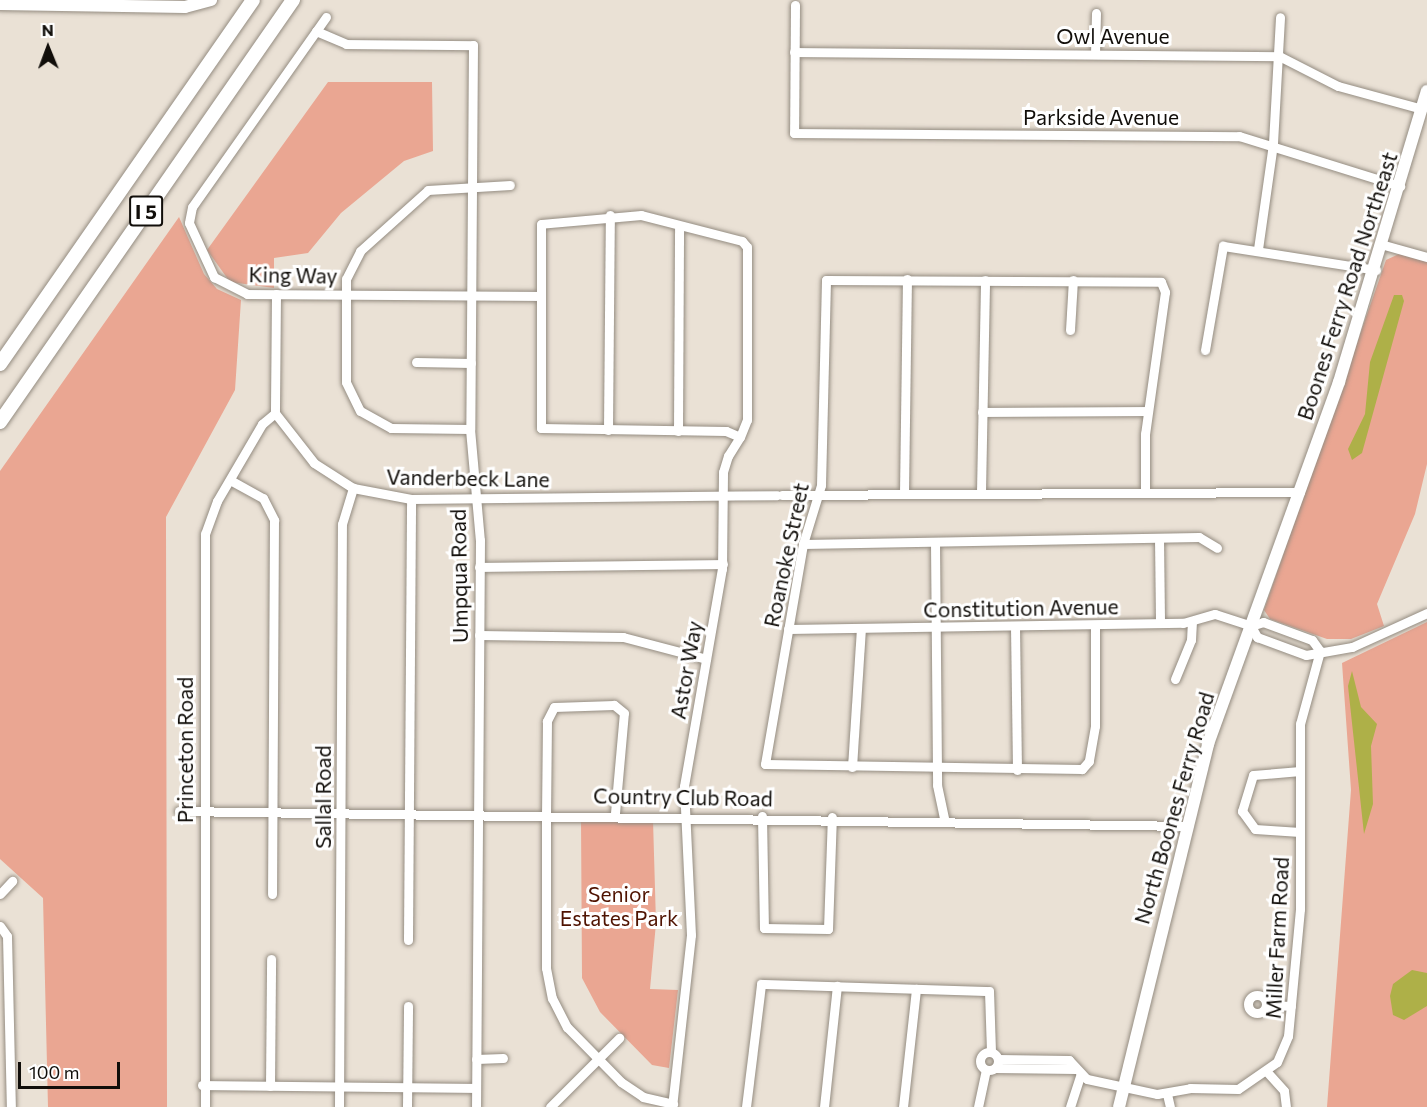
<!DOCTYPE html>
<html>
<head>
<meta charset="utf-8">
<style>
  body { margin:0 }
  #map { position:relative; width:1427px; height:1107px; overflow:hidden; background:#eae1d5; font-family:Commissioner,sans-serif }
  div>[style] { position:absolute }
  .green>* { inset:0; background:#eaa692 }
  .water>* { inset:0; background:#aeb048 }
  .roads { filter:drop-shadow(0 0 2px #948c81) drop-shadow(0 0 2px #948c81) }
  .minor>* { height:9px; margin:-4.5px; padding:0 4.5px; transform-origin:4.5px; border-radius:4.5px; background:#fff }
  .minor>.ring { margin:-4.5px; padding:0; box-sizing:content-box; background:none; border:9px solid #fff; border-radius:50% }
  .major>* { height:12px; margin:-6px; padding:0 6px; transform-origin:6px; border-radius:6px; background:#fff }
  .highway>* { height:14px; margin:-7px; padding:0 7px; transform-origin:7px; border-radius:7px; background:#fff }
  span { translate:-50% -50%; white-space:nowrap; text-align:center; line-height:1.15; -webkit-text-stroke:6px #fff; paint-order:stroke }
  .shield-label span { padding:2px 4px; background:#fff; border:2px solid; border-radius:4px; -webkit-text-stroke-width:0 }
  .shield-label { font-size:20px; color:#110e0a; font-weight:700 }
  .street-label { font-size:21px; color:#110e0a }
  .park-label { font-size:21px; color:#4f1301 }
  .north { position:absolute; left:18px; top:18px; width:60px; height:60px; -webkit-text-stroke:4px #fff; paint-order:stroke; rotate:359deg; font-size:16px; font-weight:700; line-height:24px; text-align:center; color:#110e0a }
  .north::after { content:''; display:block; margin:auto; width:21px; height:27px; background:#110e0a; clip-path:polygon(50% 0,100% 100%,50% 72%,0 100%) }
  .scale { position:absolute; left:18px; top:1062px; width:102px; height:27px; box-sizing:border-box; border:3px solid #110e0a; border-top:0; padding-left:8px; font-size:18px; line-height:21px; white-space:nowrap; color:#110e0a; -webkit-text-stroke:4px #fff; paint-order:stroke }
</style>
</head>
<body>
<div id="map">
  <div class="green">
    <div style="clip-path:polygon(328px 82px,432px 82px,433px 151px,404px 161px,341px 213px,308px 253px,274px 258px,274px 288px,230px 282px,207px 250px)"></div>
    <div style="clip-path:polygon(179px 217px,204px 274px,217px 289px,241px 300px,235px 390px,166px 517px,167px 1107px,48px 1107px,43px 898px,0 859px,0 471px)"></div>
    <div style="clip-path:polygon(1399px 254px,1427px 262px,1427px 464px,1415px 514px,1377px 604px,1384px 626px,1351px 639px,1327px 639px,1270px 619px,1264px 610px,1386px 260px)"></div>
    <div style="clip-path:polygon(1427px 622px,1427px 1107px,1327px 1107px,1351px 790px,1342px 663px)"></div>
    <div style="clip-path:polygon(581px 820px,653px 820px,656px 923px,650px 989px,678px 990px,669px 1068px,652px 1065px,600px 1012px,582px 978px)"></div>
  </div>
  <div class="water">
    <div style="clip-path:polygon(1394px 295px,1402px 295px,1404px 301px,1362px 453px,1352px 460px,1348px 449px,1365px 414px,1370px 362px)"></div>
    <div style="clip-path:polygon(1352px 671px,1361px 707px,1377px 724px,1371px 746px,1373px 804px,1364px 834px,1348px 686px)"></div>
    <div style="clip-path:polygon(1412px 970px,1427px 973px,1427px 1006px,1404px 1020px,1393px 1015px,1390px 996px,1393px 984px)"></div>
  </div>
  <div class="roads">
    <div class="minor">
      <div style="left:795px;top:5px;width:128px;rotate:90.4deg"></div>
      <div style="left:794px;top:133px;width:445px;rotate:0.4deg"></div>
      <div style="left:1239px;top:136px;width:169px;rotate:17.3deg"></div>
      <div style="left:326px;top:17px;width:232px;rotate:125.2deg"></div>
      <div style="left:192px;top:207px;width:16px;rotate:101deg"></div>
      <div style="left:189px;top:223px;width:60px;rotate:65.2deg"></div>
      <div style="left:214px;top:277px;width:37px;rotate:27deg"></div>
      <div style="left:247px;top:294px;width:293px;rotate:0.4deg"></div>
      <div style="left:316px;top:31px;width:33px;rotate:23deg"></div>
      <div style="left:346px;top:44px;width:127px;rotate:0.5deg"></div>
      <div style="left:473px;top:45px;width:384px;rotate:90.4deg"></div>
      <div style="left:470px;top:429px;width:111px;rotate:84.9deg"></div>
      <div style="left:480px;top:540px;width:567px;rotate:90.4deg"></div>
      <div style="left:794px;top:52px;width:485px;rotate:0.5deg"></div>
      <div style="left:1279px;top:56px;width:66px;rotate:27deg"></div>
      <div style="left:1338px;top:86px;width:87px;rotate:15.3deg"></div>
      <div style="left:1095px;top:54px;width:41px;rotate:-88.6deg"></div>
      <div style="left:1384px;top:245px;width:45px;rotate:15.6deg"></div>
      <div style="left:1258px;top:249px;width:107px;rotate:-81.9deg"></div>
      <div style="left:1273px;top:143px;width:126px;rotate:-86.8deg"></div>
      <div style="left:276px;top:294px;width:119px;rotate:90.5deg"></div>
      <div style="left:275px;top:413px;width:63px;rotate:52deg"></div>
      <div style="left:314px;top:463px;width:46px;rotate:32.7deg"></div>
      <div style="left:353px;top:488px;width:59px;rotate:10.7deg"></div>
      <div style="left:411px;top:499px;width:366px;rotate:-0.6deg"></div>
      <div style="left:1070px;top:330px;width:50px;rotate:-86.6deg"></div>
      <div style="left:1205px;top:350px;width:106px;rotate:-80.2deg"></div>
      <div style="left:1223px;top:246px;width:155px;rotate:8.9deg"></div>
      <div style="left:416px;top:362px;width:55px;rotate:1deg"></div>
      <div style="left:982px;top:412px;width:165px;rotate:-0.3deg"></div>
      <div style="left:470px;top:429px;width:79px;rotate:-179.3deg"></div>
      <div style="left:391px;top:428px;width:35px;rotate:-151deg"></div>
      <div style="left:360px;top:411px;width:32px;rotate:-116deg"></div>
      <div style="left:346px;top:382px;width:103px;rotate:-90deg"></div>
      <div style="left:346px;top:279px;width:31px;rotate:-63deg"></div>
      <div style="left:360px;top:251px;width:91px;rotate:-41.9deg"></div>
      <div style="left:428px;top:190px;width:82px;rotate:-3.5deg"></div>
      <div style="left:608px;top:430px;width:215px;rotate:-89.5deg"></div>
      <div style="left:678px;top:431px;width:205px;rotate:-89.7deg"></div>
      <div style="left:230px;top:480px;width:38px;rotate:29deg"></div>
      <div style="left:263px;top:498px;width:25px;rotate:63deg"></div>
      <div style="left:274px;top:520px;width:374px;rotate:90.3deg"></div>
      <div style="left:981px;top:492px;width:212px;rotate:-88.9deg"></div>
      <div style="left:904px;top:493px;width:214px;rotate:-89.2deg"></div>
      <div style="left:782px;top:495px;width:518px;rotate:-0.33deg"></div>
      <div style="left:1159px;top:538px;width:85px;rotate:89.3deg"></div>
      <div style="left:935px;top:542px;width:243px;rotate:89.5deg"></div>
      <div style="left:937px;top:785px;width:35px;rotate:78deg"></div>
      <div style="left:803px;top:544px;width:396px;rotate:-1deg"></div>
      <div style="left:1199px;top:537px;width:21px;rotate:31deg"></div>
      <div style="left:479px;top:567px;width:244px;rotate:-0.7deg"></div>
      <div style="left:1095px;top:625px;width:101px;rotate:90deg"></div>
      <div style="left:1095px;top:726px;width:36px;rotate:100deg"></div>
      <div style="left:1089px;top:761px;width:11px;rotate:131deg"></div>
      <div style="left:1082px;top:769px;width:317px;rotate:-179.1deg"></div>
      <div style="left:765px;top:764px;width:223px;rotate:-80.2deg"></div>
      <div style="left:803px;top:544px;width:62px;rotate:-73deg"></div>
      <div style="left:821px;top:485px;width:205px;rotate:-88.6deg"></div>
      <div style="left:826px;top:280px;width:335px;rotate:0.3deg"></div>
      <div style="left:1161px;top:282px;width:11px;rotate:68deg"></div>
      <div style="left:1165px;top:292px;width:143px;rotate:98deg"></div>
      <div style="left:1145px;top:434px;width:55px;rotate:90deg"></div>
      <div style="left:1015px;top:626px;width:144px;rotate:89.2deg"></div>
      <div style="left:1251px;top:626px;width:13px;rotate:61deg"></div>
      <div style="left:1257px;top:637px;width:52px;rotate:20.2deg"></div>
      <div style="left:1306px;top:655px;width:47px;rotate:-9.9deg"></div>
      <div style="left:1352px;top:647px;width:82px;rotate:-24.4deg"></div>
      <div style="left:1251px;top:626px;width:13px;rotate:-18deg"></div>
      <div style="left:1263px;top:622px;width:52px;rotate:20.2deg"></div>
      <div style="left:1312px;top:640px;width:14px;rotate:54deg"></div>
      <div style="left:788px;top:629px;width:395px;rotate:-0.9deg"></div>
      <div style="left:1183px;top:623px;width:33px;rotate:-16deg"></div>
      <div style="left:1215px;top:614px;width:38px;rotate:18deg"></div>
      <div style="left:479px;top:635px;width:144px;rotate:0.8deg"></div>
      <div style="left:623px;top:637px;width:86px;rotate:14.8deg"></div>
      <div style="left:1175px;top:679px;width:42px;rotate:-67.7deg"></div>
      <div style="left:1191px;top:640px;width:19px;rotate:-87deg"></div>
      <div style="left:852px;top:767px;width:139px;rotate:-86.3deg"></div>
      <div style="left:1300px;top:771px;width:47px;rotate:175.1deg"></div>
      <div style="left:1253px;top:775px;width:38px;rotate:107deg"></div>
      <div style="left:1242px;top:811px;width:22px;rotate:54deg"></div>
      <div style="left:1255px;top:829px;width:45px;rotate:3.8deg"></div>
      <div style="left:179px;top:811px;width:1007px;rotate:0.85deg"></div>
      <div style="left:615px;top:813px;width:100px;rotate:-84.9deg"></div>
      <div style="left:624px;top:713px;width:13px;rotate:-141deg"></div>
      <div style="left:614px;top:705px;width:60px;rotate:178.1deg"></div>
      <div style="left:554px;top:707px;width:16px;rotate:117deg"></div>
      <div style="left:547px;top:721px;width:92px;rotate:90.6deg"></div>
      <div style="left:546px;top:813px;width:155px;rotate:90deg"></div>
      <div style="left:546px;top:968px;width:31px;rotate:79deg"></div>
      <div style="left:552px;top:998px;width:33px;rotate:63deg"></div>
      <div style="left:567px;top:1027px;width:77px;rotate:45.5deg"></div>
      <div style="left:621px;top:1082px;width:27px;rotate:34deg"></div>
      <div style="left:643px;top:1097px;width:31px;rotate:13deg"></div>
      <div style="left:762px;top:816px;width:112px;rotate:89deg"></div>
      <div style="left:764px;top:928px;width:64px;rotate:0.9deg"></div>
      <div style="left:828px;top:929px;width:112px;rotate:-88deg"></div>
      <div style="left:0;top:894px;width:18px;rotate:-47deg"></div>
      <div style="left:0;top:926px;width:12px;rotate:55deg"></div>
      <div style="left:7px;top:936px;width:171px;rotate:88.7deg"></div>
      <div style="left:408px;top:940px;width:441px;rotate:-89.6deg"></div>
      <div class="ring" style="left:1248px;top:995px;width:9px;height:9px"></div>
      <div style="left:1266px;top:1005px;width:25px;rotate:2deg"></div>
      <div class="ring" style="left:980px;top:1052px;width:9px;height:9px"></div>
      <div style="left:476px;top:1059px;width:27px;rotate:-2deg"></div>
      <div style="left:998px;top:1059px;width:71px;rotate:0.8deg"></div>
      <div style="left:1069px;top:1060px;width:26px;rotate:47deg"></div>
      <div style="left:1087px;top:1079px;width:72px;rotate:12.1deg"></div>
      <div style="left:1157px;top:1094px;width:34px;rotate:-10deg"></div>
      <div style="left:1190px;top:1088px;width:48px;rotate:1.2deg"></div>
      <div style="left:1238px;top:1089px;width:47px;rotate:-34.7deg"></div>
      <div style="left:1277px;top:1062px;width:28px;rotate:-67deg"></div>
      <div style="left:1288px;top:1036px;width:128px;rotate:-84.6deg"></div>
      <div style="left:1300px;top:909px;width:185px;rotate:-90deg"></div>
      <div style="left:1300px;top:724px;width:76px;rotate:-74.7deg"></div>
      <div style="left:995px;top:1068px;width:81px;rotate:0.7deg"></div>
      <div style="left:1268px;top:1073px;width:24px;rotate:48deg"></div>
      <div style="left:1284px;top:1091px;width:16px;rotate:83deg"></div>
      <div style="left:202px;top:1085px;width:274px;rotate:0.6deg"></div>
      <div style="left:270px;top:1086px;width:127px;rotate:-89.5deg"></div>
      <div style="left:1167px;top:1094px;width:13px;rotate:77deg"></div>
      <div style="left:205px;top:1107px;width:573px;rotate:-90deg"></div>
      <div style="left:205px;top:534px;width:35px;rotate:-70deg"></div>
      <div style="left:217px;top:501px;width:89px;rotate:-59.7deg"></div>
      <div style="left:262px;top:424px;width:17px;rotate:-40deg"></div>
      <div style="left:339px;top:1107px;width:583px;rotate:-89.71deg"></div>
      <div style="left:342px;top:524px;width:38px;rotate:-73deg"></div>
      <div style="left:407px;top:1107px;width:101px;rotate:-89.4deg"></div>
      <div style="left:550px;top:1107px;width:98px;rotate:-45deg"></div>
      <div style="left:672px;top:1107px;width:173px;rotate:-83.7deg"></div>
      <div style="left:691px;top:935px;width:149px;rotate:-92.7deg"></div>
      <div style="left:684px;top:786px;width:220px;rotate:-80.1deg"></div>
      <div style="left:722px;top:569px;width:97px;rotate:-89.4deg"></div>
      <div style="left:723px;top:472px;width:17px;rotate:-73deg"></div>
      <div style="left:728px;top:456px;width:22px;rotate:-58deg"></div>
      <div style="left:740px;top:437px;width:18px;rotate:-68deg"></div>
      <div style="left:747px;top:420px;width:173px;rotate:-90deg"></div>
      <div style="left:747px;top:247px;width:8px;rotate:-130deg"></div>
      <div style="left:742px;top:241px;width:104px;rotate:-165.6deg"></div>
      <div style="left:641px;top:215px;width:100px;rotate:174.9deg"></div>
      <div style="left:541px;top:224px;width:204px;rotate:90deg"></div>
      <div style="left:541px;top:428px;width:185px;rotate:0.9deg"></div>
      <div style="left:726px;top:431px;width:15px;rotate:23deg"></div>
      <div style="left:746px;top:1107px;width:124px;rotate:-83deg"></div>
      <div style="left:761px;top:984px;width:228px;rotate:1.8deg"></div>
      <div style="left:989px;top:991px;width:61px;rotate:88.1deg"></div>
      <div style="left:824px;top:1107px;width:122px;rotate:-83.9deg"></div>
      <div style="left:903px;top:1107px;width:119px;rotate:-83.7deg"></div>
      <div style="left:978px;top:1107px;width:38px;rotate:-78deg"></div>
      <div style="left:1070px;top:1107px;width:35px;rotate:-72deg"></div>
    </div>
    <div class="major">
      <div style="left:0;top:4px;width:185px;rotate:0.9deg"></div>
      <div style="left:185px;top:7px;width:27px;rotate:-15deg"></div>
      <div style="left:1119px;top:1107px;width:374px;rotate:-76.2deg"></div>
      <div style="left:1208px;top:744px;width:385px;rotate:-70.1deg"></div>
      <div style="left:1339px;top:382px;width:304px;rotate:-73.2deg"></div>
    </div>
    <div class="highway">
      <div style="left:0;top:364px;width:443px;rotate:-55.2deg"></div>
      <div style="left:0;top:422px;width:514px;rotate:-55.23deg"></div>
    </div>
  </div>
  <div class="shield-label">
    <span style="left:146px;top:211px">I 5</span>
  </div>
  <div class="street-label">
    <span style="left:1113px;top:36px">Owl Avenue</span>
    <span style="left:1101px;top:117px">Parkside Avenue</span>
    <span style="left:293px;top:275px;rotate:1deg">King Way</span>
    <span style="left:1347px;top:286px;rotate:-72deg">Boones Ferry Road Northeast</span>
    <span style="left:468px;top:478px;rotate:1deg">Vanderbeck Lane</span>
    <span style="left:786px;top:555px;rotate:-78deg">Roanoke Street</span>
    <span style="left:459px;top:576px;rotate:-91deg">Umpqua Road</span>
    <span style="left:1021px;top:608px;rotate:-1deg">Constitution Avenue</span>
    <span style="left:686px;top:670px;rotate:-80deg">Astor Way</span>
    <span style="left:185px;top:750px;rotate:-90deg">Princeton Road</span>
    <span style="left:323px;top:797px;rotate:-90deg">Sallal Road</span>
    <span style="left:683px;top:797px;rotate:1deg">Country Club Road</span>
    <span style="left:1174px;top:808px;rotate:-74deg">North Boones Ferry Road</span>
    <span style="left:1277px;top:938px;rotate:-87deg">Miller Farm Road</span>
  </div>
  <div class="park-label">
    <span style="left:619px;top:906px">Senior<br>Estates Park</span>
  </div>
  <div class="north">N</div>
  <div class="scale">100 m</div>
</div>
</body>
</html>
